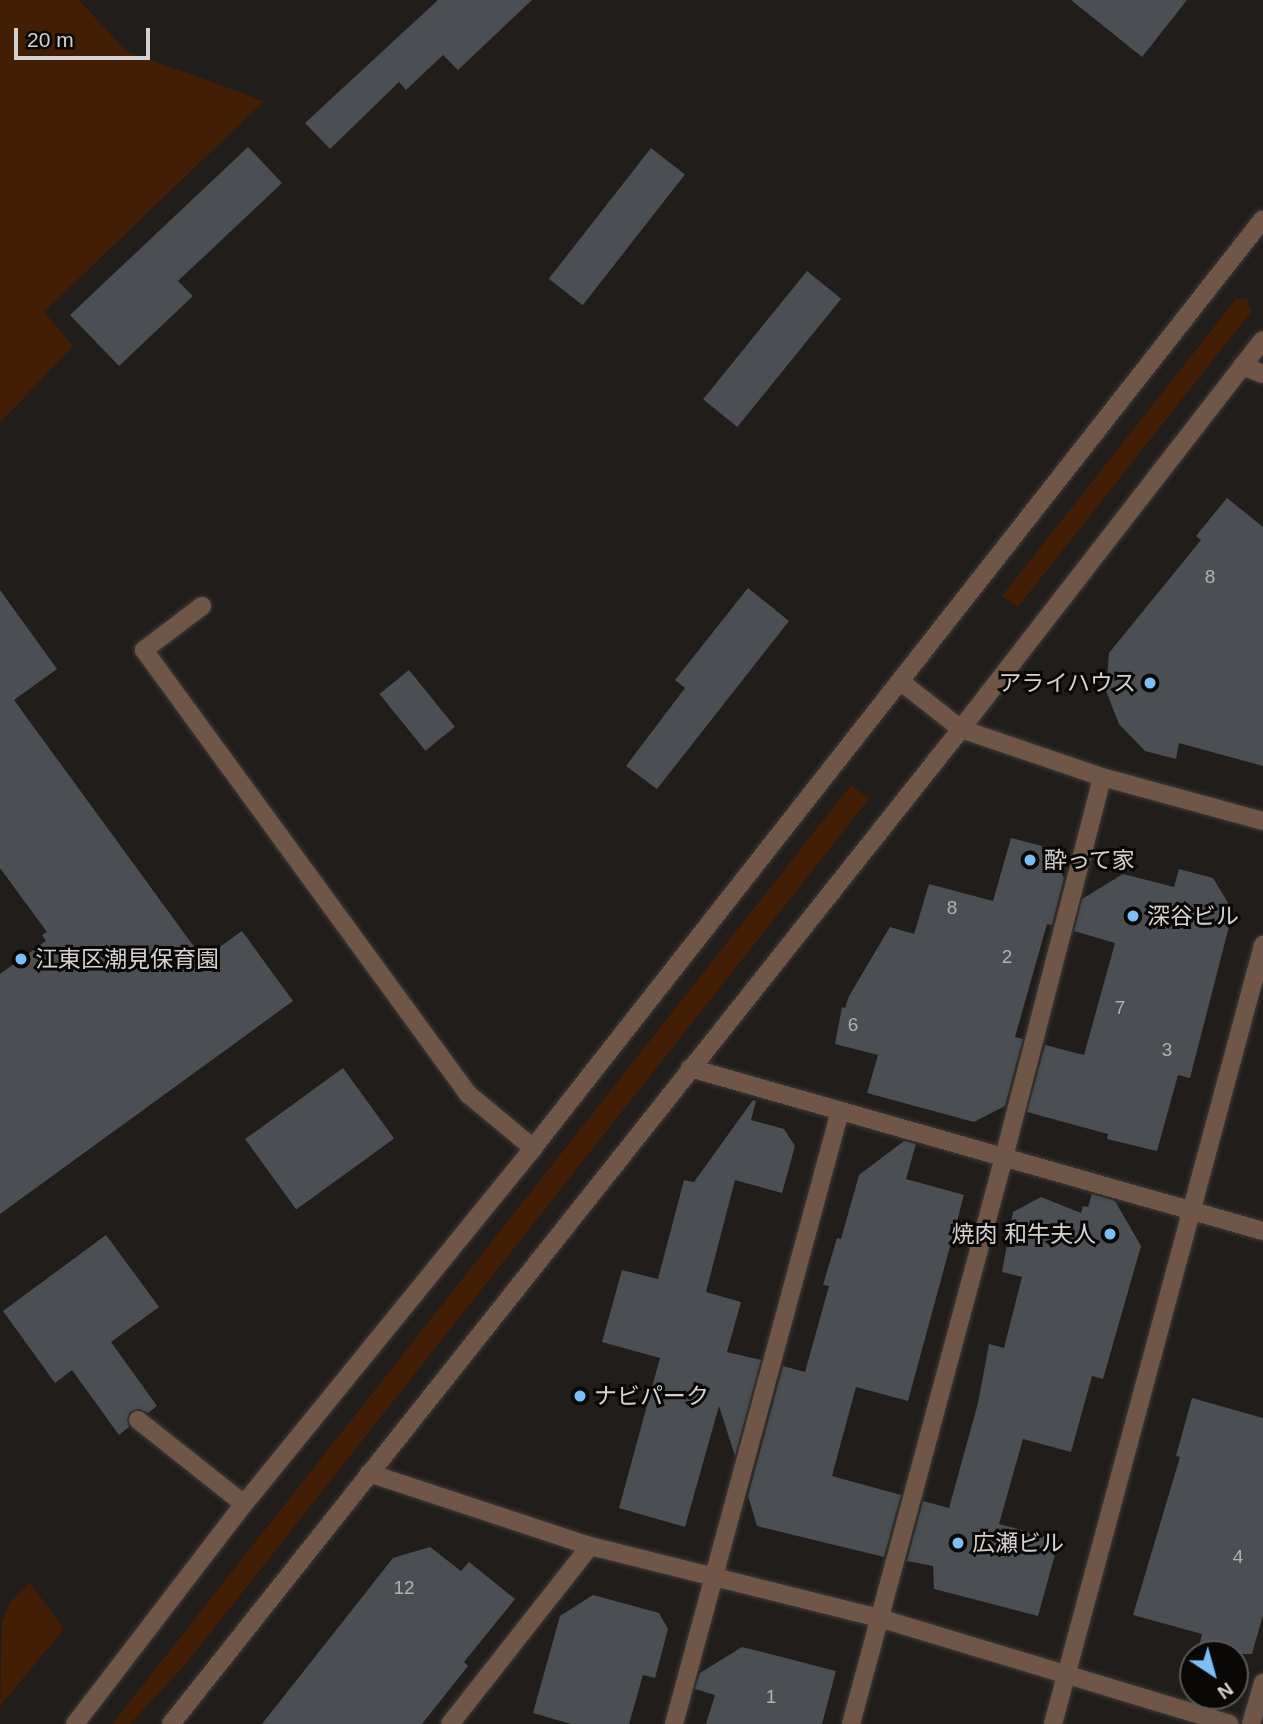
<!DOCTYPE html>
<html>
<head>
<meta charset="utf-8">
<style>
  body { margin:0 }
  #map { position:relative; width:1263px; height:1724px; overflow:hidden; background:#211d1b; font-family:Arial,"Noto Sans JP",sans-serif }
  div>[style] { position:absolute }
  .green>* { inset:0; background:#411e04 }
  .building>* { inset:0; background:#4b4f53; transform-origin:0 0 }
  .roads { filter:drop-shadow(0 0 2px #3e3a38) drop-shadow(0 0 2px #3e3a38) }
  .service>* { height:18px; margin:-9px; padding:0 9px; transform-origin:9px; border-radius:9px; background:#705646 }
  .minor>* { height:18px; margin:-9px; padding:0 9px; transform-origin:9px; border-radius:9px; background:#705646 }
  .tertiary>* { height:18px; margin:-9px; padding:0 9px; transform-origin:9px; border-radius:9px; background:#705646 }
  .dots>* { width:19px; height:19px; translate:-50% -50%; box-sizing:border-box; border:4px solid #090807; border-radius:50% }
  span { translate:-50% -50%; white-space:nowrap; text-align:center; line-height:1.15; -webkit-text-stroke:6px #090807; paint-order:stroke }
  .number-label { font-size:19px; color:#b2b0b1 }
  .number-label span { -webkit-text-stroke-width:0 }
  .poi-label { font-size:23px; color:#d4d1d0 }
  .right { translate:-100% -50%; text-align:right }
  .left { translate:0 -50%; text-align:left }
  .north { position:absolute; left:1179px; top:1640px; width:70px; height:70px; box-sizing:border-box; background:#090807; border:2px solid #5a5857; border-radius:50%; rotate:144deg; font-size:19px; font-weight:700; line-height:28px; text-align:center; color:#d4d1d0 }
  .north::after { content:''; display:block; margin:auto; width:24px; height:32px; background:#7dbef9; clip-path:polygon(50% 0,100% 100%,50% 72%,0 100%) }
  .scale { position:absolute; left:14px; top:28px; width:136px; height:32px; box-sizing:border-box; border:4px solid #d4d1d0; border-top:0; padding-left:9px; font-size:21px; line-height:24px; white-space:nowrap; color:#d4d1d0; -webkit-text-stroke:5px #090807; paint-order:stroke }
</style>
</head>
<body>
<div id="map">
  <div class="green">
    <div style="clip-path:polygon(0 0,79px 0,126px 51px,264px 101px,44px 312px,73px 346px,0 423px)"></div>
    <div style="clip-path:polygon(1236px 299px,1247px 299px,1251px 312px,1018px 607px,1002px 596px)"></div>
    <div style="clip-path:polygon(851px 785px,869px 799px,185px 1665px,130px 1724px,112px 1724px)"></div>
    <div style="clip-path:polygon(30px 1583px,64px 1629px,0 1706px,2px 1623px,10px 1602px)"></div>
  </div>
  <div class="building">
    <div style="clip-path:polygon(438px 0,532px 0,458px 70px,443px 55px,406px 90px,399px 82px,330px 149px,305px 123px)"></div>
    <div style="clip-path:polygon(1071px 0,1187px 0,1142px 57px)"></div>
    <div style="clip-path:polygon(248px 147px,282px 183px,178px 281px,193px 296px,119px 366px,70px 315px)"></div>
    <div style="left:651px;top:148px;width:43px;height:166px;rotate:38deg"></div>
    <div style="left:807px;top:271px;width:44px;height:165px;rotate:39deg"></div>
    <div style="clip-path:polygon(1227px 498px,1263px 527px,1263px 766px,1179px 743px,1176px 759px,1145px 751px,1119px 724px,1106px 691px,1109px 653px,1201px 540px,1196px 536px)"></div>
    <div style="clip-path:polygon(748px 588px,789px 621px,657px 789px,626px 766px,685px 688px,675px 680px)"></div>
    <div style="clip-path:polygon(0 590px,57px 669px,14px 700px,203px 959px,242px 931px,293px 1001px,0 1214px,0 974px,46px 941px,42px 935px,47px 932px,0 868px)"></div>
    <div style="left:409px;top:670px;width:73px;height:38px;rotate:51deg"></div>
    <div style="clip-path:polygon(1011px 838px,1049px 848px,1064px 878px,1052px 925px,1047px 924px,1015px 1037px,1023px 1039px,1005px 1106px,974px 1122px,867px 1093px,878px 1055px,835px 1044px,842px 1007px,845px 1008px,849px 996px,890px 927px,914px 934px,929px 884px,993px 901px)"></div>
    <div style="clip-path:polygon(1179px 869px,1213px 878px,1233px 911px,1190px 1078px,1178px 1075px,1157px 1151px,1107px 1139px,1108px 1134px,1027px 1112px,1045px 1045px,1084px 1055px,1115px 943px,1074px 931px,1082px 899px,1123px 874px,1174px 887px)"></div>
    <div style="left:343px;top:1068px;width:87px;height:121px;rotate:54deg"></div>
    <div style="clip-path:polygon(753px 1100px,756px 1101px,751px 1120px,784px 1129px,795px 1146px,782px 1193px,735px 1180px,706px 1292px,741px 1302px,727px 1352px,761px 1360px,735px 1456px,719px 1406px,685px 1527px,619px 1508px,660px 1358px,602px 1342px,622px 1270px,658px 1279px,684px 1180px,694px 1182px)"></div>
    <div style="clip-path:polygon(904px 1141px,916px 1144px,906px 1179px,964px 1195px,908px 1401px,856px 1387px,832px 1476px,901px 1495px,884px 1557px,757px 1526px,748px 1496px,783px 1366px,805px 1372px,829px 1286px,823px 1285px,837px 1238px,841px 1239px,859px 1175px)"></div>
    <div style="clip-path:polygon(1092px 1194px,1115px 1201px,1141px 1246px,1103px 1379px,1092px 1376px,1071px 1452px,1023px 1439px,999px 1524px,1059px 1540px,1038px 1616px,934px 1589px,933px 1566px,907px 1561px,923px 1501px,949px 1508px,978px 1403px,989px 1344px,1004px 1348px,1022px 1277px,1002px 1272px,1013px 1212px,1041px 1197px,1081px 1213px,1083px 1206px,1088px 1207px)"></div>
    <div style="clip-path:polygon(106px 1235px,159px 1307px,111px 1342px,157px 1406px,148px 1413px,139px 1409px,130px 1412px,127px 1419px,129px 1427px,119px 1435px,72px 1370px,55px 1383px,3px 1311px)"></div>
    <div style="clip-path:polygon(1192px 1398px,1263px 1418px,1263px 1615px,1252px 1654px,1197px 1654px,1202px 1634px,1133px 1615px,1180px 1457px,1176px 1456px)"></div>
    <div style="clip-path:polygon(430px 1547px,461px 1571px,469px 1562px,515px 1599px,464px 1662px,468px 1666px,422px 1724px,262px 1724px,393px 1558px)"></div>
    <div style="clip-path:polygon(593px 1595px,659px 1613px,668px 1629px,655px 1678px,643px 1675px,629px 1724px,571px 1724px,533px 1713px,560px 1616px)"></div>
    <div style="clip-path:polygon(742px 1647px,836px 1671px,822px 1724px,706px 1724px,715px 1695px,695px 1689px,700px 1673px)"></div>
  </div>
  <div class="roads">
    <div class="service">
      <div style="left:202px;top:606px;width:73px;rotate:142.8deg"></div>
      <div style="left:144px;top:650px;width:550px;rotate:53.88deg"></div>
      <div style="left:468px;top:1094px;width:85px;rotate:39.7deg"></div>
      <div style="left:138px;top:1420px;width:135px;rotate:38.4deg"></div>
    </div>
    <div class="minor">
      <div style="left:1242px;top:366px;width:22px;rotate:21deg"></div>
      <div style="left:900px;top:681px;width:78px;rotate:38.2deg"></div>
      <div style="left:961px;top:729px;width:149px;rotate:18.8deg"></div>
      <div style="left:1102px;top:777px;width:167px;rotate:15.3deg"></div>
      <div style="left:690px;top:1068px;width:596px;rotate:15.88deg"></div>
      <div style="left:369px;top:1473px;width:233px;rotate:18.3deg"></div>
      <div style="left:590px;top:1546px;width:298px;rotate:14deg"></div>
      <div style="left:879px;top:1618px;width:366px;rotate:16.8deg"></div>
      <div style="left:450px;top:1724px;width:226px;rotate:-51.8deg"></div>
      <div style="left:674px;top:1724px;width:635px;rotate:-74.85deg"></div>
      <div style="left:851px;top:1724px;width:587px;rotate:-74.9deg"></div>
      <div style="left:1004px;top:1157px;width:392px;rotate:-75.5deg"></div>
      <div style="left:1053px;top:1724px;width:807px;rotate:-74.91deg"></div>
      <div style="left:1251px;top:1724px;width:43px;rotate:-73.7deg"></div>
    </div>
    <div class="tertiary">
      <div style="left:75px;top:1724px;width:277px;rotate:-52.5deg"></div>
      <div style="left:244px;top:1504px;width:459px;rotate:-50.9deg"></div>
      <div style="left:533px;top:1148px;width:1181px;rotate:-51.84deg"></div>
      <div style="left:171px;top:1724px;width:1270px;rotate:-51.55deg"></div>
      <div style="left:961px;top:729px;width:492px;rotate:-52.2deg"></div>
    </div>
  </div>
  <div class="dots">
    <div style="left:1150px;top:683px;background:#7dbef9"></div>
    <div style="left:1030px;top:860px;background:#7dbef9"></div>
    <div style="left:1133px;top:916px;background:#7dbef9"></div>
    <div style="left:21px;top:959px;background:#7dbef9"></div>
    <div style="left:1110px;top:1234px;background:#7dbef9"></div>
    <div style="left:580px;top:1396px;background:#7dbef9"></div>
    <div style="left:958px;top:1543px;background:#7dbef9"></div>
  </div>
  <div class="number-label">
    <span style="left:1210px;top:577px">8</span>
    <span style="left:952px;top:908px">8</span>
    <span style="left:1007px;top:957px">2</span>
    <span style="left:1120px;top:1008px">7</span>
    <span style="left:853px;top:1025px">6</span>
    <span style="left:1167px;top:1050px">3</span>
    <span style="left:1238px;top:1557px">4</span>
    <span style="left:404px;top:1588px">12</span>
    <span style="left:771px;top:1697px">1</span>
  </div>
  <div class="poi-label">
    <span class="right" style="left:1136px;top:683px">アライハウス</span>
    <span class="left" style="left:1044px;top:860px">酔って家</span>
    <span class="left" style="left:1147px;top:916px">深谷ビル</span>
    <span class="left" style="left:35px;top:959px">江東区潮見保育園</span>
    <span class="right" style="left:1096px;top:1234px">焼肉 和牛夫人</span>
    <span class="left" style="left:594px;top:1396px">ナビパーク</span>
    <span class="left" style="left:972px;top:1543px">広瀬ビル</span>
  </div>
  <div class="north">N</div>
  <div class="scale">20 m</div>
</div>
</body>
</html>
